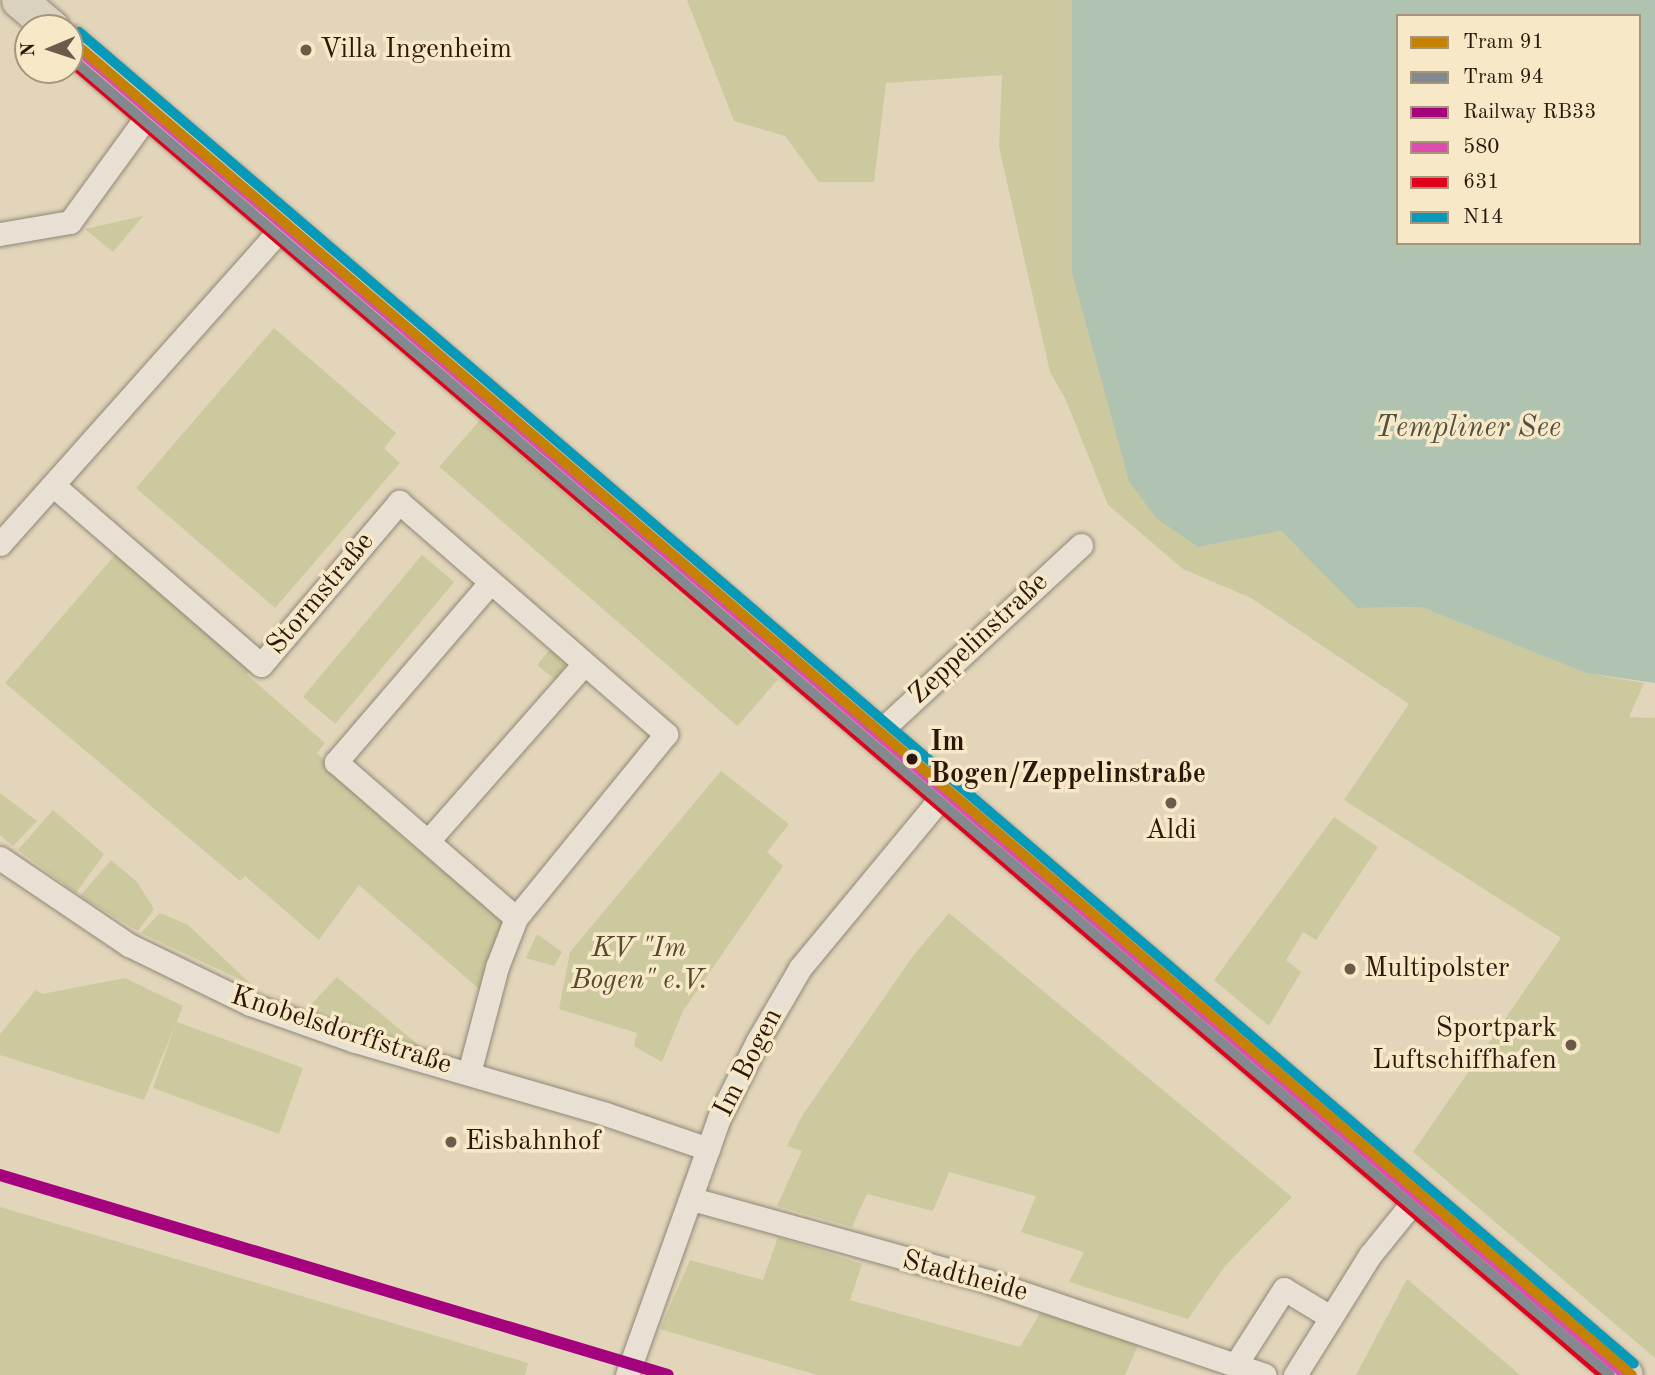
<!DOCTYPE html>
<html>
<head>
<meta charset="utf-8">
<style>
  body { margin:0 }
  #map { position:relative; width:1655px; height:1375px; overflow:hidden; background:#e2d5ba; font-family:"Old Standard TT",serif }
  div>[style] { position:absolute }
  .green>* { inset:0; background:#ccc99e; transform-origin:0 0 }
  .water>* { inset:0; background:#b0c3b0 }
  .roads { filter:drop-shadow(0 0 2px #928777) drop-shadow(0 0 2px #928777) }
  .minor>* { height:23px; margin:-11.5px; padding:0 11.5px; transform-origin:11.5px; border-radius:11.5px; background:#e7e0d3 }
  .primary>* { height:35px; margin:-17.5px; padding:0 17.5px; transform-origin:17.5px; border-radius:17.5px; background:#dad1be }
  .bus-1>* { height:10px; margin:-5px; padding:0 5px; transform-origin:5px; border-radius:5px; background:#dd4dae }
  .bus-2>* { height:10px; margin:-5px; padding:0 5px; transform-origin:5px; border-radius:5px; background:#e2001a }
  .bus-3>* { height:10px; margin:-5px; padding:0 5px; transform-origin:5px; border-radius:5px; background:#059aba }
  .rail-1>* { height:12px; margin:-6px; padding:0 6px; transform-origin:6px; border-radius:6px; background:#a5027d }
  .tram-1>* { height:10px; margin:-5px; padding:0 5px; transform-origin:5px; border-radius:5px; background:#c58202 }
  .tram-2>* { height:10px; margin:-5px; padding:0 5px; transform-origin:5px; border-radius:5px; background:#838a8f }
  .dots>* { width:19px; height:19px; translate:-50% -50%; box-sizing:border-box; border:4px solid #f7e8c8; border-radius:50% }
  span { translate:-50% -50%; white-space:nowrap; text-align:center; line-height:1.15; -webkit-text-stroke:7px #f7e8c8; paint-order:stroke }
  .poi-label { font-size:28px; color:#2e170a }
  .left { translate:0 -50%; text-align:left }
  .right { translate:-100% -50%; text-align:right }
  .street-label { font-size:28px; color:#2e170a }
  .stop-label { font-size:28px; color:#2e170a; font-weight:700 }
  .park-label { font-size:28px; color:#584a30; font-style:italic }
  .water-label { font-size:30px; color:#545042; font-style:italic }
  .legend { position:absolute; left:1396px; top:14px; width:245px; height:231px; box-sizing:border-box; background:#f7e8c8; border:2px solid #a7947c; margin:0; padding:9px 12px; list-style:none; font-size:21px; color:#2e170a }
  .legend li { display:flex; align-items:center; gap:14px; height:35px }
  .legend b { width:35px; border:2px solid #a7947c }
  .north { position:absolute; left:14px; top:14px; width:70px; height:70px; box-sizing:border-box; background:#f7e8c8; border:2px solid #a7947c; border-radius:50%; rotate:268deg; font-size:19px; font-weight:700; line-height:28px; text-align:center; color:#2e170a }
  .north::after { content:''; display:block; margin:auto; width:24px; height:32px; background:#6d5a48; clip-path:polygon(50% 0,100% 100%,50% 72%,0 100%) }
</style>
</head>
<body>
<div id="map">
  <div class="green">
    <div style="clip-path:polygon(687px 0,1072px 0,1072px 273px,1198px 547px,1281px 531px,1357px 608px,1421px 607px,1586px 673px,1644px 683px,1629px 717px,1655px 718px,1655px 1358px,1413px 1152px,1561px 938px,1344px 800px,1409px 704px,1251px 598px,1183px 569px,1108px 505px,1065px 398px,1050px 372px,999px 147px,1002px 75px,886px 83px,874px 182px,819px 182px,785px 136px,734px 121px)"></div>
    <div style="clip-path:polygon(143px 216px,113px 252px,85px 229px)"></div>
    <div style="clip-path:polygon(274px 328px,396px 433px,384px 448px,400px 463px,275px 608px,136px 488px)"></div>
    <div style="left:480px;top:420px;width:395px;height:62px;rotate:41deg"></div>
    <div style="clip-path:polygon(121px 548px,252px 669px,247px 675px,325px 743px,317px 753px,405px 840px,504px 917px,485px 994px,359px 885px,319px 940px,245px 876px,240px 881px,5px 683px)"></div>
    <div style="left:422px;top:555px;width:42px;height:185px;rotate:40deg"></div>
    <div style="clip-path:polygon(552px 647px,565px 665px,557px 681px,537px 665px)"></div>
    <div style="clip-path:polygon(721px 771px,789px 824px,767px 852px,783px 866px,683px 1011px,662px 1062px,634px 1046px,637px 1033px,559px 1009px,570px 952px)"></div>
    <div style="clip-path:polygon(0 793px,37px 821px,13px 846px,0 835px)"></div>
    <div style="clip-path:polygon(53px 810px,104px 854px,76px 893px,18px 850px)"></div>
    <div style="clip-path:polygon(1334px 817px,1378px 847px,1316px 940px,1303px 932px,1286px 960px,1301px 972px,1269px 1026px,1214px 980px)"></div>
    <div style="clip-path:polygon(111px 860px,137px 882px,154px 909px,138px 931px,80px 896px)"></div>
    <div style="clip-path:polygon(160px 913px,188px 925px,252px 985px,141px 933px)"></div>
    <div style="clip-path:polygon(949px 913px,1292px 1197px,1225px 1266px,1188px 1319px,1069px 1282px,1084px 1252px,1021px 1232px,1036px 1196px,949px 1172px,933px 1211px,867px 1194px,852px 1227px,777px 1206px,802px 1151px,787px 1146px,802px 1116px,913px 956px)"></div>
    <div style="clip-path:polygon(537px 934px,562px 952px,554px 966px,526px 958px)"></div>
    <div style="clip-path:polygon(337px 977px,421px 1047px,407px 1048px,304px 1012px)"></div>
    <div style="clip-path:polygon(125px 978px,183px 1006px,177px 1022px,303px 1068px,279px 1134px,153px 1088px,176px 1023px,144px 1100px,0 1055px,0 1034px,36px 990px,42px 994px)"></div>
    <div style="clip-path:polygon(0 1207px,528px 1363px,525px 1375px,0 1375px)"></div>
    <div style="clip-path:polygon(778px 1237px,862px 1264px,850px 1300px,1020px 1347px,1042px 1310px,1139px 1343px,1125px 1375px,817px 1375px,660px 1329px,690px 1260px,763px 1280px)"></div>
    <div style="clip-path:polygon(1407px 1279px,1520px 1375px,1356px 1375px)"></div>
  </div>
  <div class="water">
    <div style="clip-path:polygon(evenodd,1072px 0,1655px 0,1655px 683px,1586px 673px,1421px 607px,1357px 608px,1281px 531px,1198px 547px,1156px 518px,1129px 481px,1072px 273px,1072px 0,1398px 16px,1639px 16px,1639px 243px,1398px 243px,1398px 16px)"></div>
  </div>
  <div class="roads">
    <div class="minor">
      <div style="left:0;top:234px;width:71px;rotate:-9.7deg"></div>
      <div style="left:70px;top:222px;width:136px;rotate:-54deg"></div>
      <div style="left:53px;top:485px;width:275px;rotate:40.9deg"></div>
      <div style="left:261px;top:665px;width:214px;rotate:-49.7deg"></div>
      <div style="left:399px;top:502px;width:354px;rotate:41deg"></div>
      <div style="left:666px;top:734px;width:237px;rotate:129.2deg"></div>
      <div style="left:516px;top:918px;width:53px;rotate:111.2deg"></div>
      <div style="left:497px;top:967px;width:110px;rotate:104.8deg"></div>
      <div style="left:0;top:544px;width:426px;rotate:-48.3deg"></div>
      <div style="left:489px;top:584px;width:235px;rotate:130.7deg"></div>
      <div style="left:336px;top:762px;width:238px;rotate:40.9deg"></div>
      <div style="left:877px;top:734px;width:278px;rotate:-42.8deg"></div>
      <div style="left:428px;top:841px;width:236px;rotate:-48.6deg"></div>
      <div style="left:0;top:858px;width:156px;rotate:34deg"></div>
      <div style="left:129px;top:945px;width:135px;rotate:26deg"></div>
      <div style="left:250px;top:1004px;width:111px;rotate:19.4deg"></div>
      <div style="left:355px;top:1041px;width:261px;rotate:16.2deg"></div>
      <div style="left:606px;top:1114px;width:108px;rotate:18.9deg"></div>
      <div style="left:692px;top:1199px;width:306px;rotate:15.5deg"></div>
      <div style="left:987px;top:1281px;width:293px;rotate:18.7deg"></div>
      <div style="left:1236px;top:1364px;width:89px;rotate:-57.4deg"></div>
      <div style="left:1284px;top:1289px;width:52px;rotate:31deg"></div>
      <div style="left:627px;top:1375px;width:273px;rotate:-70.3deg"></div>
      <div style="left:719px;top:1118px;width:85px;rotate:-63.4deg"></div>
      <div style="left:757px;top:1042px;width:86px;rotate:-59.8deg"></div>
      <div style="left:800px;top:968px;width:227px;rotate:-50.4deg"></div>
      <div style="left:1295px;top:1375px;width:142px;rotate:-58deg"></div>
      <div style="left:1370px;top:1255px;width:75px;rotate:-51deg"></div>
    </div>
    <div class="primary">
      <div style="left:19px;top:0;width:43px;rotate:40.3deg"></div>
      <div style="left:70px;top:43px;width:2047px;rotate:40.58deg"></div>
    </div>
  </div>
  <div class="bus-1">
    <div style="left:70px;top:43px;width:2047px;rotate:40.58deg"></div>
  </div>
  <div class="bus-2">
    <div style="left:70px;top:61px;width:2019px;rotate:40.6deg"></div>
  </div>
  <div class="bus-3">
    <div style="left:79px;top:32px;width:2047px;rotate:40.58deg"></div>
  </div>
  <div class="rail-1">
    <div style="left:0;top:1175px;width:697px;rotate:16.67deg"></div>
  </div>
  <div class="tram-1">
    <div style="left:70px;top:39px;width:2055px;rotate:40.54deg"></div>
  </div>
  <div class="tram-2">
    <div style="left:70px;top:57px;width:2027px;rotate:40.56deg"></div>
  </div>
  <div class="dots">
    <div style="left:306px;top:50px;background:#6d5a48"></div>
    <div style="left:912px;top:759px;background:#2e170a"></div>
    <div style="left:1171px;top:803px;background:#6d5a48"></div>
    <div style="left:1350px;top:969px;background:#6d5a48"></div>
    <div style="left:1571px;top:1045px;background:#6d5a48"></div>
    <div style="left:451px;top:1142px;background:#6d5a48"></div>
  </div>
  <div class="poi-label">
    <span class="left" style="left:320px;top:50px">Villa Ingenheim</span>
    <span style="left:1171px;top:831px">Aldi</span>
    <span class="left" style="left:1364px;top:969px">Multipolster</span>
    <span class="right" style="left:1557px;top:1045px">Sportpark<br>Luftschiffhafen</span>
    <span class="left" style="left:465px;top:1142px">Eisbahnhof</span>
  </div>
  <div class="street-label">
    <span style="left:321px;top:594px;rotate:-50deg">Stormstraße</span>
    <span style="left:979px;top:639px;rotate:-43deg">Zeppelinstraße</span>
    <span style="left:341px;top:1031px;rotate:18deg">Knobelsdorffstraße</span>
    <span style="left:749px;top:1063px;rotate:-63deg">Im Bogen</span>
    <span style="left:965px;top:1277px;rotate:15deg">Stadtheide</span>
  </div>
  <div class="stop-label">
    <span class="left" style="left:930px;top:759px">Im<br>Bogen/Zeppelinstraße</span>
  </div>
  <div class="park-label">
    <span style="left:639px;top:965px">KV "Im<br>Bogen" e.V.</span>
  </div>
  <div class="water-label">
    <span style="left:1468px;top:428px">Templiner See</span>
  </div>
  <ul class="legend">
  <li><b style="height:9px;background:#c58202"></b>Tram 91</li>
  <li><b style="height:9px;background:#838a8f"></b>Tram 94</li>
  <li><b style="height:9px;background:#a5027d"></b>Railway RB33</li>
  <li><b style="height:9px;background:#dd4dae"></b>580</li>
  <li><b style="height:9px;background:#e2001a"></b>631</li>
  <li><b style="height:9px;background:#059aba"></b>N14</li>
  </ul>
  <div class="north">N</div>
</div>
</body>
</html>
